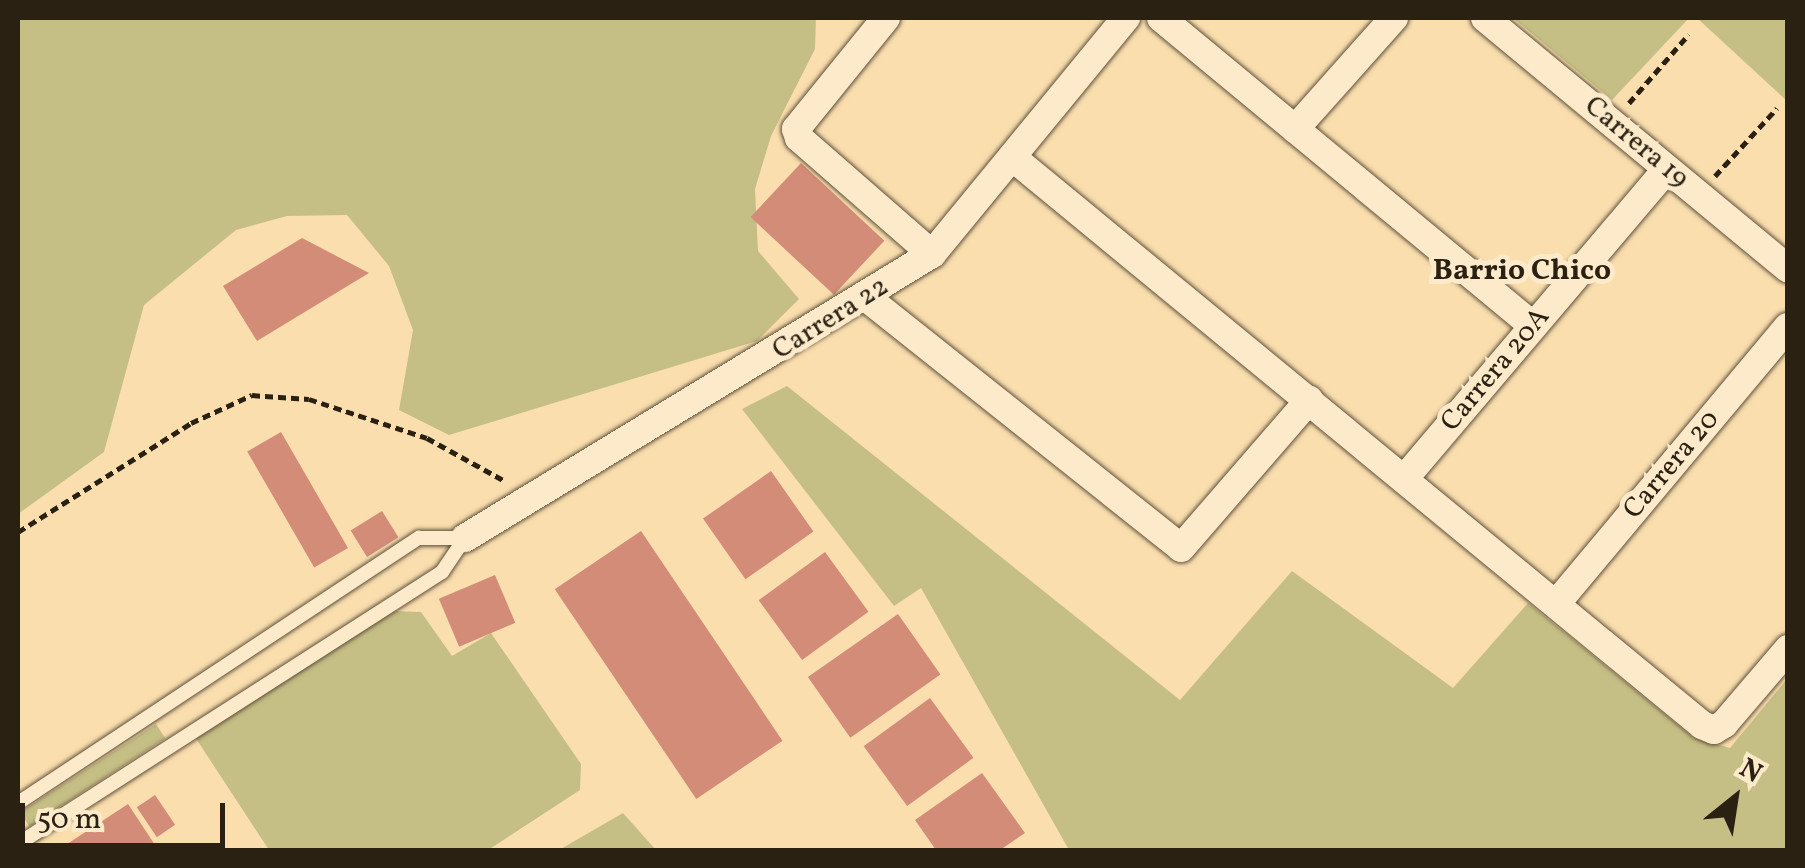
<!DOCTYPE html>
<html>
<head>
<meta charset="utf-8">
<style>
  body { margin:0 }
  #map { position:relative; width:1805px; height:868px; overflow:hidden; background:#fadeae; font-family:Vollkorn,serif }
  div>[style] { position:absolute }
  .green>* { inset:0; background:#c6bf85; transform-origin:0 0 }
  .building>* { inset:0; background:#d38c78; transform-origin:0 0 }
  .path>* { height:5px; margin-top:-2.5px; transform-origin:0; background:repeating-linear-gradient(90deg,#2b2113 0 8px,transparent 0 13px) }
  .roads { filter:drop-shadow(0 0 2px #5f503a) drop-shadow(0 0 2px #5f503a) }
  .lane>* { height:14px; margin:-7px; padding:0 7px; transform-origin:7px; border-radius:7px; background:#fceaca }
  .street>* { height:28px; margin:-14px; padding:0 14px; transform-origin:14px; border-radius:14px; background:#fceaca }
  span { translate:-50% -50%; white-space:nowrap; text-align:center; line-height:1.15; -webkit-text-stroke:10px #fceaca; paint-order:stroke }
  .street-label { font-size:28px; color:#2b2113 }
  .neighbourhood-label { font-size:30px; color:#2b2113; font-weight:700 }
  .frame { position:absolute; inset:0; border:20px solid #2b2113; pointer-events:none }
  .north { position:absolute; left:1685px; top:748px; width:100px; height:100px; -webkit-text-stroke:8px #fceaca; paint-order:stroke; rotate:30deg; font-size:28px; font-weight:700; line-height:40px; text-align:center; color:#2b2113 }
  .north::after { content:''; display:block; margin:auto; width:35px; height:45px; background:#2b2113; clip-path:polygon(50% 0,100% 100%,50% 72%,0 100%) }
  .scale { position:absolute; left:20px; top:803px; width:205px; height:45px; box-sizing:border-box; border:5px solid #2b2113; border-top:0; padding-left:12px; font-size:30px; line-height:35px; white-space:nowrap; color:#2b2113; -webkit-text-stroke:8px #fceaca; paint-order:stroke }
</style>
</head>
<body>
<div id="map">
  <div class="green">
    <div style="clip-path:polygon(18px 18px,816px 18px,815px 49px,771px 136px,755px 189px,758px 251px,799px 299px,757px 341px,449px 435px,399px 410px,413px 330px,389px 266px,347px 215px,287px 216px,236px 230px,144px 305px,104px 452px,18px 514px)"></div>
    <div style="clip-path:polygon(1513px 18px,1689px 18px,1612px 100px)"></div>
    <div style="clip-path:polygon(1697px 18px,1787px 18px,1787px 101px)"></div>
    <div style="clip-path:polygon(787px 386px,1180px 700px,1292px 571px,1453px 688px,1528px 603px,1694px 738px,1730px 748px,1787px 679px,1787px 850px,1069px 850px,921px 588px,894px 606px,742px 409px)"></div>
    <div style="clip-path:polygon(391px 611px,421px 612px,452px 656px,491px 633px,581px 764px,580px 790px,488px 850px,269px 850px,195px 737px)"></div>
    <div style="left:156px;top:724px;width:17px;height:162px;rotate:57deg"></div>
    <div style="clip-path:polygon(623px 813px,656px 850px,559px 850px)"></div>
  </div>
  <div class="building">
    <div style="left:801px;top:163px;width:114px;height:74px;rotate:43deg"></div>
    <div style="clip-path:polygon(302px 238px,369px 273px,257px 341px,223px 286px)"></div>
    <div style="left:281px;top:432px;width:134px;height:39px;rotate:60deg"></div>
    <div style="left:771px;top:471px;width:74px;height:83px;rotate:55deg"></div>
    <div style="left:382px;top:511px;width:31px;height:37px;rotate:58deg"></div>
    <div style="left:641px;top:531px;width:253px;height:104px;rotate:56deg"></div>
    <div style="left:825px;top:552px;width:74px;height:82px;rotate:54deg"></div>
    <div style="left:495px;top:575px;width:52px;height:61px;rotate:67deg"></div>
    <div style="left:898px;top:614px;width:74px;height:110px;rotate:55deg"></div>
    <div style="left:930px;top:698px;width:74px;height:82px;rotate:54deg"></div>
    <div style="clip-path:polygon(982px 773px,1025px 833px,1000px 850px,936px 850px,915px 820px)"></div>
    <div style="left:155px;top:795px;width:36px;height:22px;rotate:56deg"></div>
    <div style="clip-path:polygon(128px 804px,155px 845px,146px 850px,58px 850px)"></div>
  </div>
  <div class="path">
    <div style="left:1629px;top:103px;width:91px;rotate:-49deg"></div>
    <div style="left:1715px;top:176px;width:92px;rotate:-47.6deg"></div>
    <div style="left:18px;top:532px;width:204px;rotate:-32.2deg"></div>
    <div style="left:191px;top:423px;width:67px;rotate:-24.7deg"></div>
    <div style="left:252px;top:395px;width:57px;rotate:4deg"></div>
    <div style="left:309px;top:399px;width:124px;rotate:18.3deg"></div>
    <div style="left:427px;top:438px;width:89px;rotate:28.9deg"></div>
  </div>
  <div class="roads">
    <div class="lane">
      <div style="left:18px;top:803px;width:481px;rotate:-33.5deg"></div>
      <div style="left:419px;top:538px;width:46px"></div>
      <div style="left:18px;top:844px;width:504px;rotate:-32.68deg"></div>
      <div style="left:442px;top:572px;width:41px;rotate:-55.9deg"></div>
    </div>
    <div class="street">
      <div style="left:886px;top:18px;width:143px;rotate:129deg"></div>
      <div style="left:796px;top:129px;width:9px;rotate:72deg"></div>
      <div style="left:799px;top:138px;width:176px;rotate:41.1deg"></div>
      <div style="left:1161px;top:18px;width:483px;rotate:39.6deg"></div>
      <div style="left:1485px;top:18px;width:393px;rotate:39.6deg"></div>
      <div style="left:1295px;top:129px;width:149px;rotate:-48.3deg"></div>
      <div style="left:1012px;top:157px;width:894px;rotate:39.46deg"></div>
      <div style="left:1702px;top:725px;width:13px;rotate:23deg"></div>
      <div style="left:1714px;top:730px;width:12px;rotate:-31deg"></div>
      <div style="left:1724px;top:724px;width:99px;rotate:-49.5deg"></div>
      <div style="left:867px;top:298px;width:401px;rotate:38.5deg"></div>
      <div style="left:1181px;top:548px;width:196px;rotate:-49.1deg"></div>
      <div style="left:1404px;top:479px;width:405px;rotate:-49.7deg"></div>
      <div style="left:465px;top:538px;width:547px;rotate:-31.31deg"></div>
      <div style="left:932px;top:254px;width:306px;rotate:-50.6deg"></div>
      <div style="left:1556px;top:604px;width:361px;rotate:-50.1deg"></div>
    </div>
  </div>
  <div class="street-label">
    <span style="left:1636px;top:143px;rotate:40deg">Carrera 19</span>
    <span style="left:831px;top:319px;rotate:-32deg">Carrera 22</span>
    <span style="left:1496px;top:370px;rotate:-50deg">Carrera 20A</span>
    <span style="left:1672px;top:465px;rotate:-50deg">Carrera 20</span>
  </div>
  <div class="neighbourhood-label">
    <span style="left:1522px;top:271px">Barrio Chico</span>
  </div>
  <div class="frame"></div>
  <div class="north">N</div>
  <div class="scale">50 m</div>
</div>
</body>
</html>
